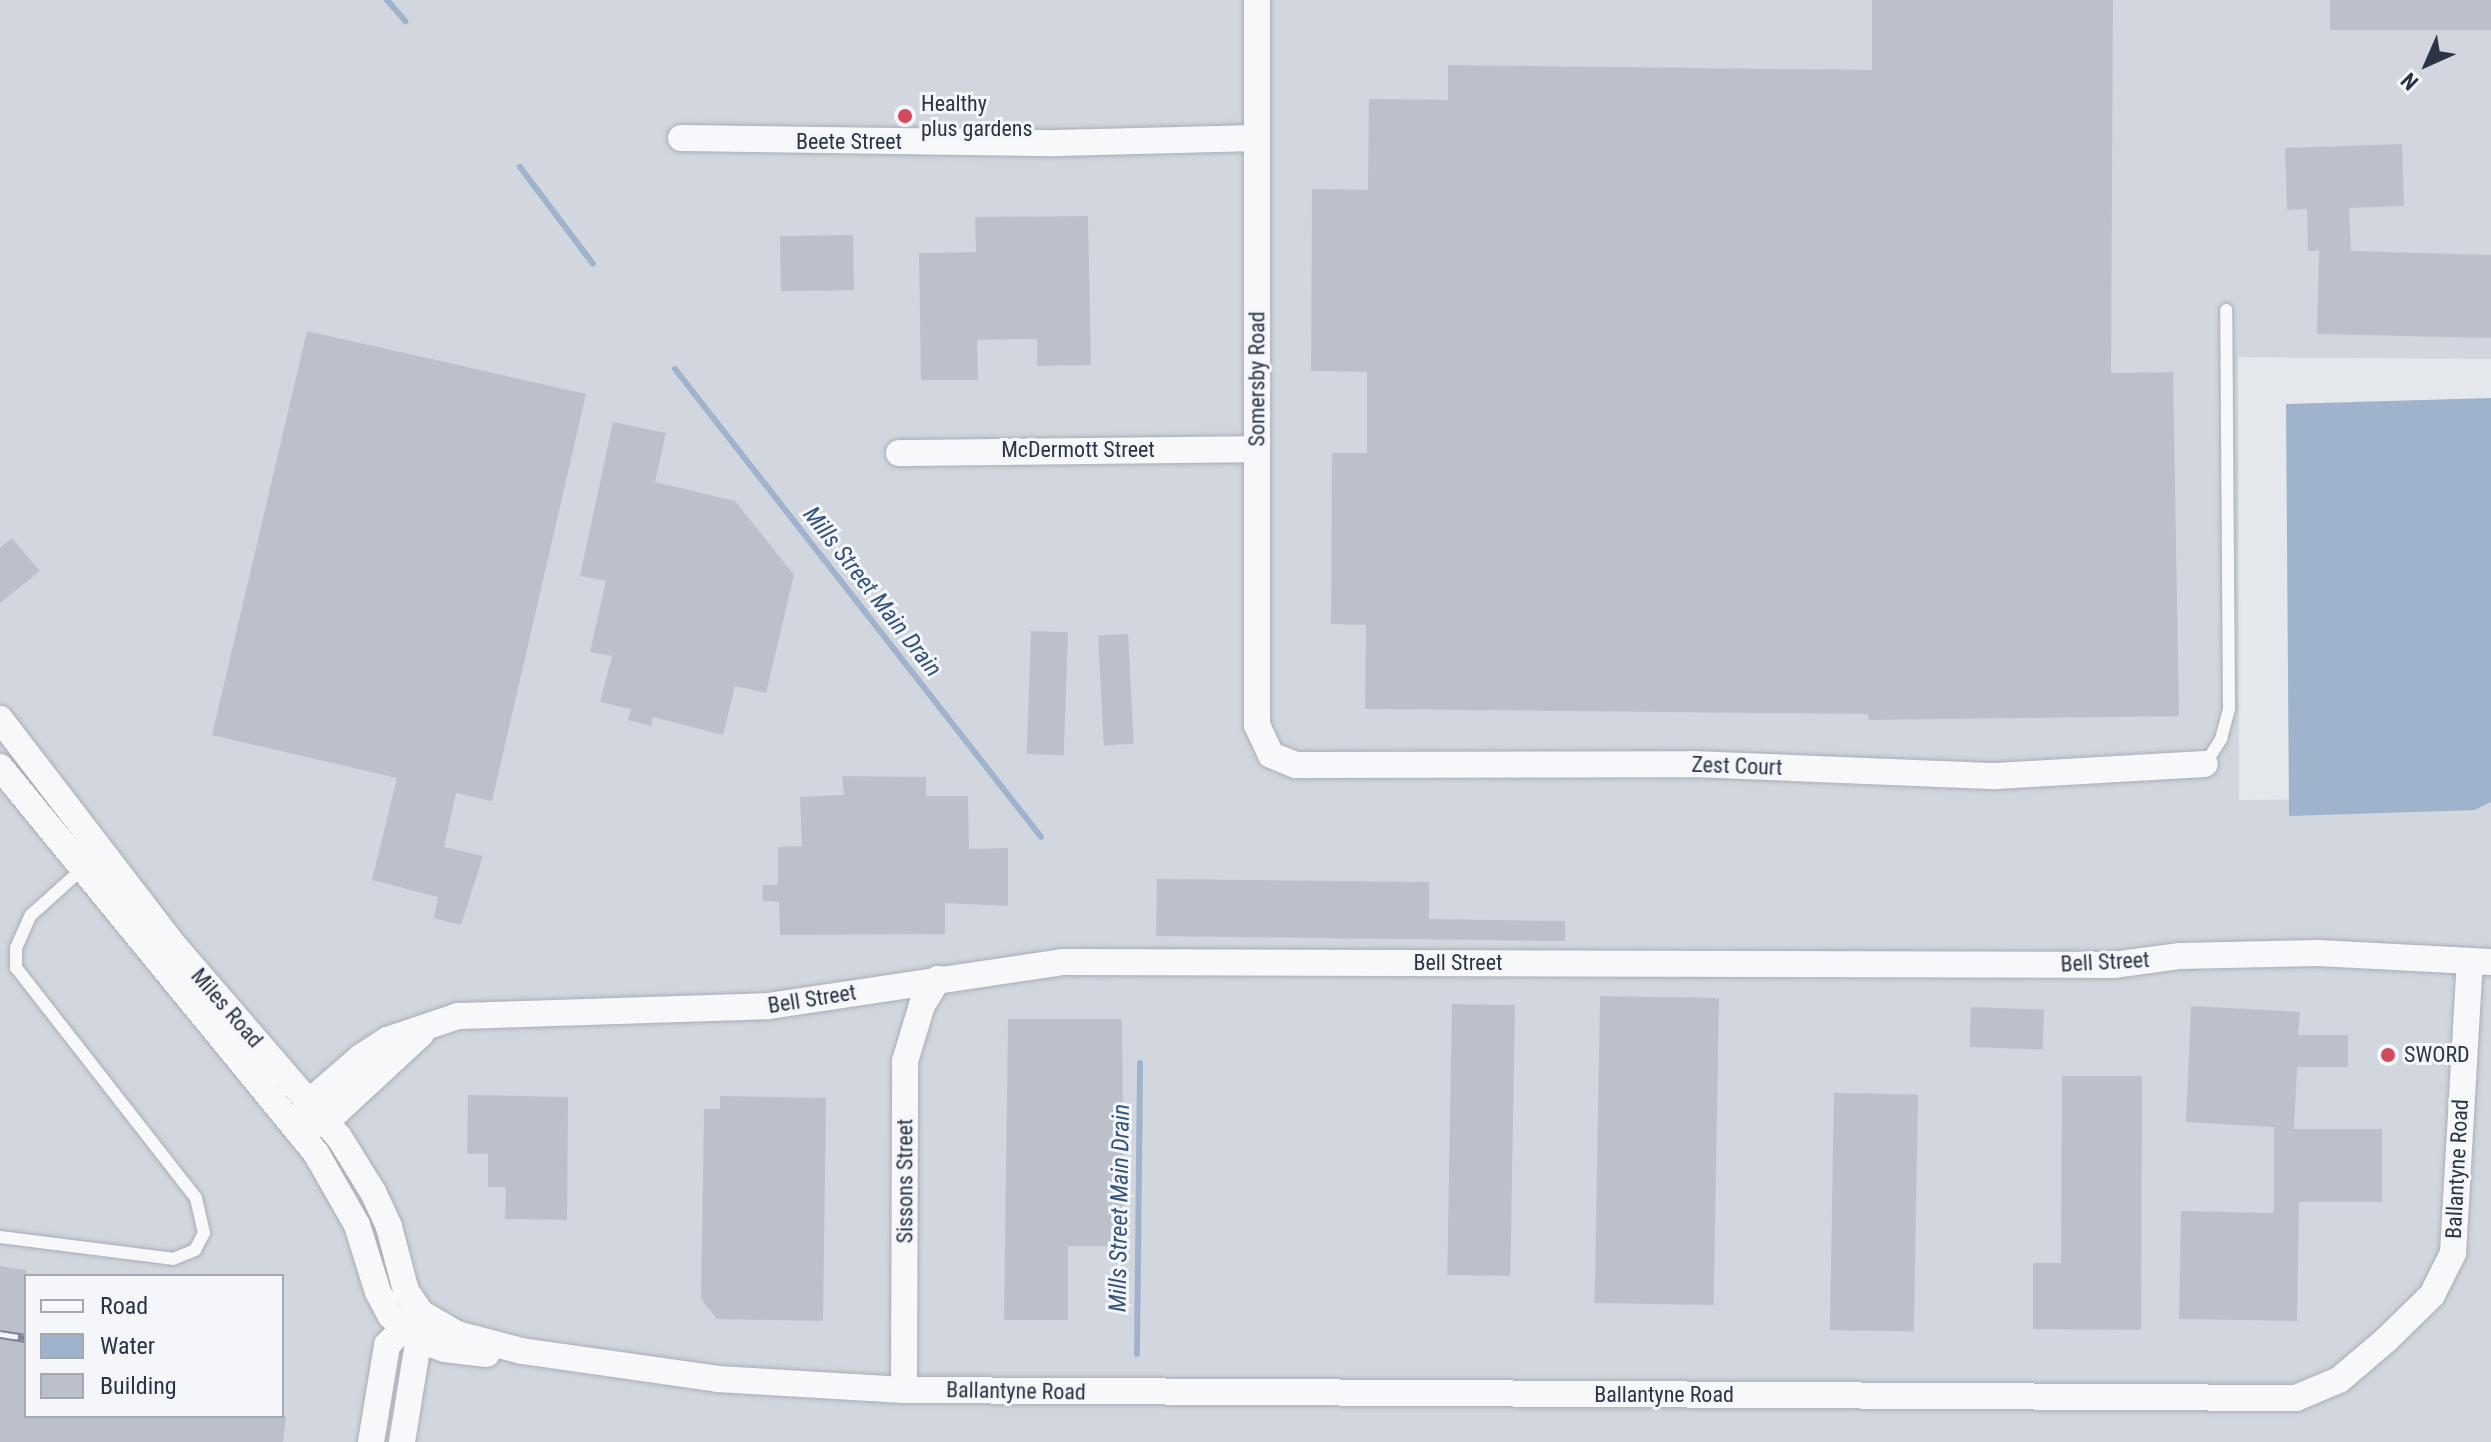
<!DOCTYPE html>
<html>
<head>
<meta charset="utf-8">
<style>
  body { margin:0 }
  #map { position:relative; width:2491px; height:1442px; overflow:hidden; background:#e4e7ec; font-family:"Roboto Condensed",sans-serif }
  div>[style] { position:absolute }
  .built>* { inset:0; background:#d2d6de }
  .water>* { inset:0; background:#9fb4cc }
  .stream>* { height:6px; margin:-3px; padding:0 3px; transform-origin:3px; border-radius:3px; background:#9fb4cc }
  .building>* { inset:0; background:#bbc0ca; transform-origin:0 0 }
  .roads { filter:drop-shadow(0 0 2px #a9aeb7) drop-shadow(0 0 2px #a9aeb7) }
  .service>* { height:12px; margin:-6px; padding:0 6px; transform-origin:6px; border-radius:6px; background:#f7f8fa }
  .minor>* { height:26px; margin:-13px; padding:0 13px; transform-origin:13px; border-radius:13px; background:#f7f8fa }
  .rail>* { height:9px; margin-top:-4.5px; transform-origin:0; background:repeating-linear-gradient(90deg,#f4f6f9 0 18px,#7d8696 0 36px); box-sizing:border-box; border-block:2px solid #7d8696 }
  .dots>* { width:22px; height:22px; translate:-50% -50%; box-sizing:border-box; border:4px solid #f4f6f9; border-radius:50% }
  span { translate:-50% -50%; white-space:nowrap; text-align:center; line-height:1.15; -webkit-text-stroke:6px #f4f6f9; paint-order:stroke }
  .poi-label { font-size:22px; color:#2b3445 }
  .left { translate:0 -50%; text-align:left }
  .street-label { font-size:22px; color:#2b3445 }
  .water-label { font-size:24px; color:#34527a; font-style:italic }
  .legend { position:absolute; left:24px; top:1274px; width:260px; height:144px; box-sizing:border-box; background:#f4f6f9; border:2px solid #a4a8b1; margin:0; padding:10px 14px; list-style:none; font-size:24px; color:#2b3445 }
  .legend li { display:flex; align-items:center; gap:16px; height:40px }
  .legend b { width:40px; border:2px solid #a4a8b1 }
  .north { position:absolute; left:2387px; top:24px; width:80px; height:80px; -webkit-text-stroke:6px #f4f6f9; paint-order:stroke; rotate:225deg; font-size:22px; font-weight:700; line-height:32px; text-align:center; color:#2b3445 }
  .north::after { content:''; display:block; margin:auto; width:28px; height:36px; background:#2b3445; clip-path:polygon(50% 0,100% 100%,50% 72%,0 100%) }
</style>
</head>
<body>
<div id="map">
  <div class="built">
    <div style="clip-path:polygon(evenodd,0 0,2491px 0,2491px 359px,2238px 357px,2239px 800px,2491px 798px,2491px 1442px,0 1442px,0 0,26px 1276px,282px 1276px,282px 1416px,26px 1416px,26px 1276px)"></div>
  </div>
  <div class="water">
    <div style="clip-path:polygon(2491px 398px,2491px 802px,2475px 810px,2289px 816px,2286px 404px)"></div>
  </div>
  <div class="stream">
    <div style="left:387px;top:0;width:28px;rotate:49deg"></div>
    <div style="left:520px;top:167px;width:121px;rotate:53deg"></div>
    <div style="left:675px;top:369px;width:594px;rotate:51.97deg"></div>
    <div style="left:1137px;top:1354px;width:291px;rotate:-89.4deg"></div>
  </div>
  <div class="building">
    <div style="clip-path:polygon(1872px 0,2113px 0,2111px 373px,2173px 372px,2179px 716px,1869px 720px,1868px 714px,1365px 709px,1366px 625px,1331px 624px,1332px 453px,1367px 453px,1367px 372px,1311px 371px,1312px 189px,1368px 190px,1369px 99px,1448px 100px,1448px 65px,1872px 70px)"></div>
    <div style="left:2330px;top:0;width:161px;height:30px"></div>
    <div style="clip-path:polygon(2402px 144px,2404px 206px,2349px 208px,2351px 251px,2491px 255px,2491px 338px,2317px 334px,2319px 250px,2308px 251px,2307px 209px,2287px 210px,2285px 148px)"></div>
    <div style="clip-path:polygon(1088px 216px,1091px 365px,1037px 366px,1037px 339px,977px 340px,978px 380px,921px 380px,919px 253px,976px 252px,975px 217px)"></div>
    <div style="left:853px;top:235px;width:55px;height:73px;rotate:89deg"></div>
    <div style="clip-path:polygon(307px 331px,586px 394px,492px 801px,456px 793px,444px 847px,483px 856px,461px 925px,434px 918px,438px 897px,372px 880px,397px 778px,212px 735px)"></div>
    <div style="clip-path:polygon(613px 422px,666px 433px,655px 482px,735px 501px,794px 575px,766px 693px,735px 686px,723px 735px,653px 717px,651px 726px,628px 720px,631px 709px,600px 702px,612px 656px,590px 652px,606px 581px,580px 576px)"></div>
    <div style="clip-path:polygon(12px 538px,40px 571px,0 603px,0 548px)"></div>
    <div style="left:1031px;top:631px;width:37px;height:123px;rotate:2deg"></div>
    <div style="left:1128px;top:634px;width:110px;height:30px;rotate:87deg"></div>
    <div style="clip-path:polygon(842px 776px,926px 777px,926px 796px,968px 796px,969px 849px,1008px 848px,1008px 906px,945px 903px,945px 934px,780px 935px,779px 902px,762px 901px,763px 885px,778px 885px,778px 847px,802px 846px,800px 797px,844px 795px)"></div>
    <div style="clip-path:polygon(1157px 879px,1429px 882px,1429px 919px,1565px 921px,1565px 941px,1156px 936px)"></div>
    <div style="left:1600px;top:996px;width:119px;height:307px;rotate:1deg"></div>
    <div style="left:1452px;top:1004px;width:63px;height:271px;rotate:1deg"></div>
    <div style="clip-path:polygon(2191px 1006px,2300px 1012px,2298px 1035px,2348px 1035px,2348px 1067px,2297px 1067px,2294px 1129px,2382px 1129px,2382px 1202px,2299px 1202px,2297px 1321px,2179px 1319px,2181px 1211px,2274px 1213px,2274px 1127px,2186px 1122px)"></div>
    <div style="left:1971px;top:1007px;width:73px;height:40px;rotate:2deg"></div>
    <div style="clip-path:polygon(1008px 1019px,1122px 1019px,1124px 1246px,1068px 1246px,1068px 1320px,1004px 1320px)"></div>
    <div style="clip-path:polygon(2062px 1076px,2142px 1076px,2141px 1330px,2033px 1329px,2033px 1263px,2061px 1263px)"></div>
    <div style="left:1834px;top:1093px;width:84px;height:237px;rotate:1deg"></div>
    <div style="clip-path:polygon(468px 1095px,568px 1097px,567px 1220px,505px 1219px,506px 1187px,488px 1187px,488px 1154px,467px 1154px)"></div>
    <div style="clip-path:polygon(720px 1096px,826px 1098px,823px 1321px,717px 1319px,701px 1299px,704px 1109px,720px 1109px)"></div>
    <div style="clip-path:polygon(0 1266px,26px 1270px,26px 1416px,286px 1416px,283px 1442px,0 1442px)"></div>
  </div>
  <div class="roads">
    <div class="service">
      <div style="left:2205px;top:764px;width:30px;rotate:-57deg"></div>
      <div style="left:2221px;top:739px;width:31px;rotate:-75deg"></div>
      <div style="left:2229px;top:709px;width:399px;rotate:-90.4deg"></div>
      <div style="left:0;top:1237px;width:174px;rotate:7.2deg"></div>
      <div style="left:173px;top:1259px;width:24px;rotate:-22deg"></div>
      <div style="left:195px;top:1250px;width:19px;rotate:-62deg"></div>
      <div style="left:204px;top:1233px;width:36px;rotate:-103deg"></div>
      <div style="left:196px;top:1198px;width:292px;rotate:-128deg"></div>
      <div style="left:16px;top:968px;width:20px;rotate:-90deg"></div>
      <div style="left:16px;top:948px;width:36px;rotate:-66deg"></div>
      <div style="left:31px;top:915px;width:67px;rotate:-42deg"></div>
    </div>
    <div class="minor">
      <div style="left:1257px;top:0;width:725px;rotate:90deg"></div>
      <div style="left:1257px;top:725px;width:33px;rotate:65deg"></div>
      <div style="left:1271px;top:755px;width:27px;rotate:22deg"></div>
      <div style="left:1296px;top:765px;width:397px;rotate:-0.1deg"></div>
      <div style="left:1693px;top:764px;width:303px;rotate:2.3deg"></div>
      <div style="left:1996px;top:776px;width:209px;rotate:-3.3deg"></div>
      <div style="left:681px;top:138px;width:375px;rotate:0.8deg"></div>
      <div style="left:1056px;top:143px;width:201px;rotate:-1.4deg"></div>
      <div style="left:899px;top:453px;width:358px;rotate:-0.6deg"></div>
      <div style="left:0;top:719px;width:281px;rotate:52.5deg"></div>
      <div style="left:171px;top:942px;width:257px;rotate:49.3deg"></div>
      <div style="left:339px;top:1137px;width:65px;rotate:58.3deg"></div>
      <div style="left:373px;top:1192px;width:38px;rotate:65deg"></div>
      <div style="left:389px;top:1227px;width:66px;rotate:75.1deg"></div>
      <div style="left:406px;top:1291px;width:27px;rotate:56deg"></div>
      <div style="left:421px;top:1313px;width:42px;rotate:30.3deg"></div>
      <div style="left:457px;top:1334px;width:67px;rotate:14.7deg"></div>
      <div style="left:522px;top:1351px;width:198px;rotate:8.1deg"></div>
      <div style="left:718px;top:1379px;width:186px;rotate:3.4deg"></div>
      <div style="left:904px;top:1390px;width:1392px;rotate:0.33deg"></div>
      <div style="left:2296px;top:1398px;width:47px;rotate:-22.7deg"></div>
      <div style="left:2339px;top:1380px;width:62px;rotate:-40.4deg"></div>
      <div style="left:2386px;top:1340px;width:64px;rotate:-44.4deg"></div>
      <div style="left:2432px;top:1295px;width:47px;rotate:-63.4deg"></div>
      <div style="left:2453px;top:1253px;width:292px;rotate:-86.7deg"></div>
      <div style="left:0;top:767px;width:499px;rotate:50.7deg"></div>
      <div style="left:316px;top:1153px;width:83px;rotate:60.3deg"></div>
      <div style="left:357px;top:1225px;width:70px;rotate:72.6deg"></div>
      <div style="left:378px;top:1292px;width:27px;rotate:62deg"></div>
      <div style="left:391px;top:1316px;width:38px;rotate:40deg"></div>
      <div style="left:420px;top:1340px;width:27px;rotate:20deg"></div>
      <div style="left:445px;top:1349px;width:42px;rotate:6.8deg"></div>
      <div style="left:311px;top:1126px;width:17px;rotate:-17deg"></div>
      <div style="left:327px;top:1121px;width:128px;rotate:-42.8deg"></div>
      <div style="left:299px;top:1130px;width:31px;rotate:-69deg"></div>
      <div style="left:310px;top:1101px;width:67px;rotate:-40.8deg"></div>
      <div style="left:361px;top:1057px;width:31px;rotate:-33deg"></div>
      <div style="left:387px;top:1040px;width:75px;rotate:-18.7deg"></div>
      <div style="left:458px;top:1016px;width:311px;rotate:-1.8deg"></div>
      <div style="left:769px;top:1006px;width:297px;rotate:-8.5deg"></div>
      <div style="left:1063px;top:962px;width:1050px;rotate:0.16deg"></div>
      <div style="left:2113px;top:965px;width:68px;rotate:-7.7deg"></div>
      <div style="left:2180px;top:956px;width:138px;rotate:-1.2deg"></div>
      <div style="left:2318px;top:953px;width:173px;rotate:3deg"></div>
      <div style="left:904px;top:1390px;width:329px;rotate:-89.8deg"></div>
      <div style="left:905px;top:1061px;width:59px;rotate:-73.1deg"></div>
      <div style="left:922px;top:1005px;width:31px;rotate:-58deg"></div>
      <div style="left:371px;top:1442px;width:98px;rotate:-80.6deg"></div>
      <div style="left:387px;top:1345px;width:40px;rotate:-45deg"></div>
      <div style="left:402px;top:1442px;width:119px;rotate:-80.8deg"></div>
    </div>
  </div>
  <div class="rail">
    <div style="left:0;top:1334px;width:26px;rotate:9deg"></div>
  </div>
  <div class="dots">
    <div style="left:905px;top:116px;background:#d1495b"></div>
    <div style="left:2388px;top:1055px;background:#d1495b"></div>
  </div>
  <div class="poi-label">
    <span class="left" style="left:921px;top:116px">Healthy<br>plus gardens</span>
    <span class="left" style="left:2404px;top:1055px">SWORD</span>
  </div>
  <div class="street-label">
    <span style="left:849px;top:142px">Beete Street</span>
    <span style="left:1257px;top:379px;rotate:-90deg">Somersby Road</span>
    <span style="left:1078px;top:450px">McDermott Street</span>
    <span style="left:1737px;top:766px;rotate:2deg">Zest Court</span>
    <span style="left:2105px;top:962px;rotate:-3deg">Bell Street</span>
    <span style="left:1458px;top:963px">Bell Street</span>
    <span style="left:812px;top:999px;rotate:-9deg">Bell Street</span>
    <span style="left:227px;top:1008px;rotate:49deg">Miles Road</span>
    <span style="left:2457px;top:1169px;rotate:-87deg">Ballantyne Road</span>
    <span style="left:905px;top:1181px;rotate:-90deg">Sissons Street</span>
    <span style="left:1016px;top:1391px;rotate:1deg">Ballantyne Road</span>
    <span style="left:1664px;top:1395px">Ballantyne Road</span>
  </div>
  <div class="water-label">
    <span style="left:872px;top:592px;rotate:52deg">Mills Street Main Drain</span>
    <span style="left:1120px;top:1208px;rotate:-89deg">Mills Street Main Drain</span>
  </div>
  <ul class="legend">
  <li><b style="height:10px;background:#f7f8fa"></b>Road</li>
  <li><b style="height:22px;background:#9fb4cc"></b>Water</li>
  <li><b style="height:22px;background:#bbc0ca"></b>Building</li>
  </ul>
  <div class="north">N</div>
</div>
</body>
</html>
